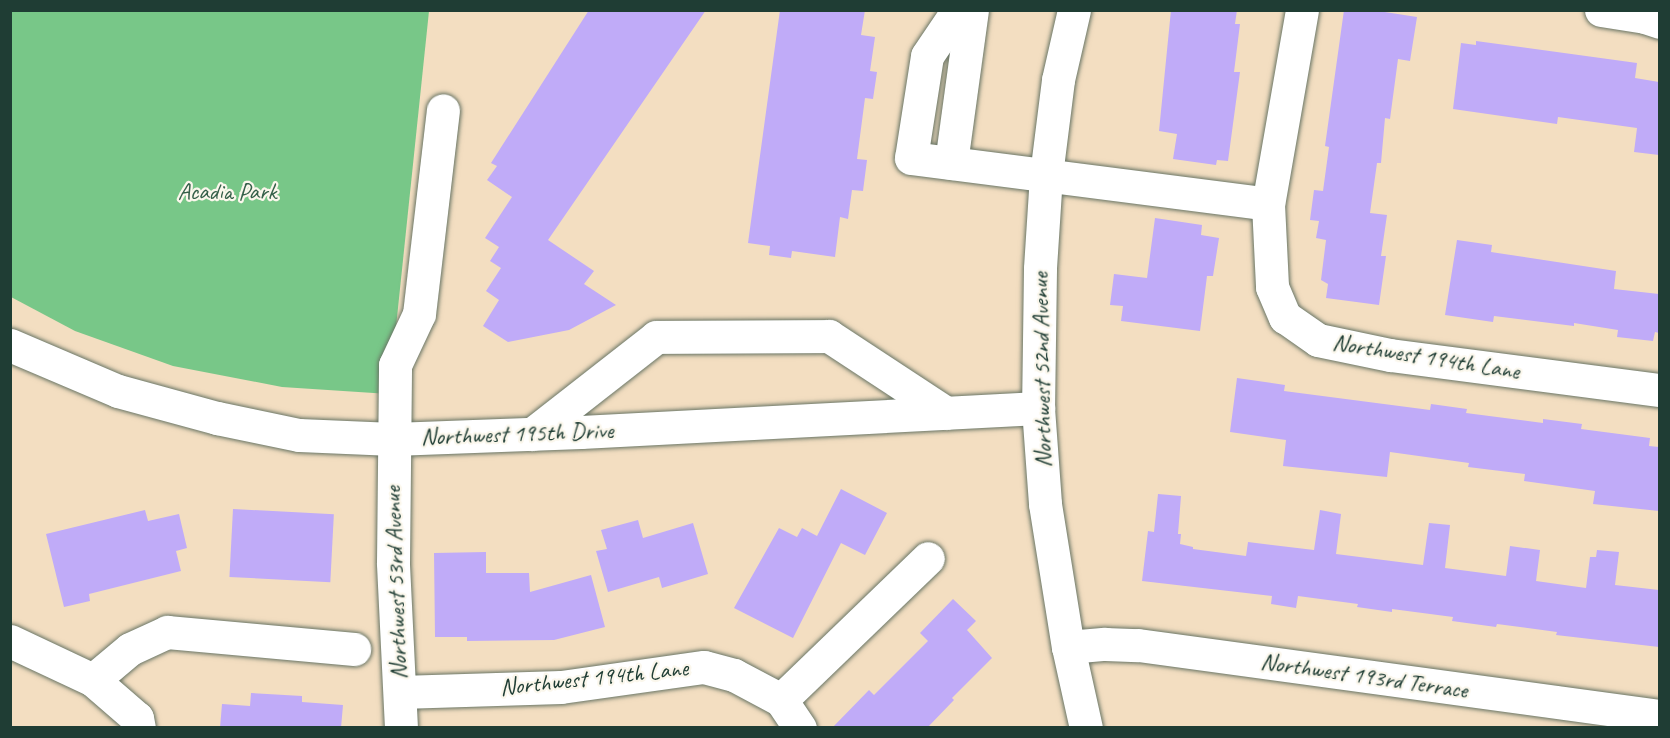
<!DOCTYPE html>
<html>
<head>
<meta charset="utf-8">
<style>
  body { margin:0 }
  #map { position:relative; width:1670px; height:738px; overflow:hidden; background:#f3dec1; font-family:Caveat,sans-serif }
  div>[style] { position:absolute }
  .green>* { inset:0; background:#78c788 }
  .building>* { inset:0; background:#c0abf8; transform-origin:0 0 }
  .roads { filter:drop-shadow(0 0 2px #697565) drop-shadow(0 0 2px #697565) }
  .minor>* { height:33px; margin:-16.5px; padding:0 16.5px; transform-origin:16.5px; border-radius:16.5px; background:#fff }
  span { translate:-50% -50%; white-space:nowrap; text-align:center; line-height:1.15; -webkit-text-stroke:4.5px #fbf7ec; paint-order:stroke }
  .park-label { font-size:24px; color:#356049 }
  .street-label { font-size:24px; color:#1f3d34 }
  .frame { position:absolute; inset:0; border:12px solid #1f3d34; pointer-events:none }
</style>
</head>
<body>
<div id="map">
  <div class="green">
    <div style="clip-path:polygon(10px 11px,429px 11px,389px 394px,282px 387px,173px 366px,75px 331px,11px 297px)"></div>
  </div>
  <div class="building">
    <div style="clip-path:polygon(589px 10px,706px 10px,548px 240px,594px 271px,584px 284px,616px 305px,569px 330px,508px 342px,483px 326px,499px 300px,486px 291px,501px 268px,490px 261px,499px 247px,485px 238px,512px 197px,487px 180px,497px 166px,491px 163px)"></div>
    <div style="clip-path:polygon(780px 10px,865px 10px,861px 35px,875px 37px,870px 71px,877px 72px,873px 99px,865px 98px,857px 159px,867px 160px,863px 191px,852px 190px,848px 219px,840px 217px,835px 257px,792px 251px,791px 258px,769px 255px,770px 246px,748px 243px)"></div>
    <div style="clip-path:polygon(1171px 10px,1237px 10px,1235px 24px,1240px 24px,1234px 72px,1240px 72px,1228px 161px,1217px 160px,1216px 165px,1173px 159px,1177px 134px,1159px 131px)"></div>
    <div style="clip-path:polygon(1344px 10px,1372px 10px,1417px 17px,1410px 61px,1398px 59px,1390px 119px,1385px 118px,1381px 163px,1377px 163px,1370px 213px,1387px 215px,1381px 256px,1386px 256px,1379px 305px,1326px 298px,1328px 284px,1321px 280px,1326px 240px,1316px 238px,1319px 221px,1310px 220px,1314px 190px,1323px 191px,1329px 147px,1325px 146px)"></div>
    <div style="clip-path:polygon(1476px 41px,1637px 63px,1635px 78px,1659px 82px,1659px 155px,1634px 152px,1637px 128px,1558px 117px,1557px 124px,1453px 109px,1461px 43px,1476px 45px)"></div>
    <div style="clip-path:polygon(1155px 218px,1202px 225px,1201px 235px,1219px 238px,1213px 276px,1207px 276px,1200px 331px,1121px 321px,1123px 306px,1110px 305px,1114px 274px,1147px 278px)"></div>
    <div style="clip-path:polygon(1457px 240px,1492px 245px,1491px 252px,1616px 271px,1614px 289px,1659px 294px,1659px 333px,1655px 332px,1653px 341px,1617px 337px,1618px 330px,1574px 323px,1574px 326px,1494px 316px,1493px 322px,1445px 315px)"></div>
    <div style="clip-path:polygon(1237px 378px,1285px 385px,1284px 391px,1430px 410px,1431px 404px,1467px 409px,1466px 413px,1543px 423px,1543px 419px,1582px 424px,1581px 429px,1650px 438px,1649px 446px,1659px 447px,1659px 511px,1593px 504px,1595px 491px,1524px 481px,1525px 474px,1468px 467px,1469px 463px,1390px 452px,1387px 477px,1283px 466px,1286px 440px,1230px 432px)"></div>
    <div style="clip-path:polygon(841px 489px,887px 513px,865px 555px,841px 543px,793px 638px,734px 608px,779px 528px,797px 537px,802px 528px,817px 536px)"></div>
    <div style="clip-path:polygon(1158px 494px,1181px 496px,1178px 534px,1181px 534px,1180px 544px,1193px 547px,1193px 549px,1246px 556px,1248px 542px,1314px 550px,1320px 510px,1341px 514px,1336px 554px,1423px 565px,1429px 523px,1450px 525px,1445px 568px,1506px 576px,1510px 546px,1540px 550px,1536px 581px,1586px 588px,1590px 557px,1596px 557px,1597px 550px,1619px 552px,1615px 585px,1659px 590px,1659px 647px,1556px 635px,1557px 632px,1497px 624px,1496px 627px,1452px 621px,1453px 617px,1392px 609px,1392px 612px,1357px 607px,1358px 604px,1298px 596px,1296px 608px,1271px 604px,1272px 596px,1142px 581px,1148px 531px,1154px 532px)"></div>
    <div style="left:233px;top:509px;width:101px;height:68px;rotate:3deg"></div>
    <div style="clip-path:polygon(145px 510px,148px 521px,179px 514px,187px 548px,176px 551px,181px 571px,89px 594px,90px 601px,64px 607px,46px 534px)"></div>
    <div style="clip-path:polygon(638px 520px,643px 538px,693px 523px,708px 574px,662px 588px,659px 577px,608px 592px,596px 551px,607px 549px,601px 530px)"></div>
    <div style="clip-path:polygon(486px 552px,486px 573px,529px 573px,530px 592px,591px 575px,605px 627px,554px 640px,467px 641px,467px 637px,435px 637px,434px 553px)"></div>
    <div style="clip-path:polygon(953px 599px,976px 621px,967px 630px,992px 658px,952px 698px,954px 700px,927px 728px,832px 728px,869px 690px,874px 695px,928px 641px,920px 633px)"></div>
    <div style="clip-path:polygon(251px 693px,302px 696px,302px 702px,343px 705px,341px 728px,220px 728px,222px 704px,250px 706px)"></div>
  </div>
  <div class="roads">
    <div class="minor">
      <div style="left:958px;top:10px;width:55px;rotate:124deg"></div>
      <div style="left:927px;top:56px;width:103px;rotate:98.9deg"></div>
      <div style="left:911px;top:158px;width:360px;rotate:7.3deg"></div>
      <div style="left:1074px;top:10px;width:72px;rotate:102.9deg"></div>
      <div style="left:1058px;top:80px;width:96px;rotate:97.2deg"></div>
      <div style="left:1046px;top:175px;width:94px;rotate:93.7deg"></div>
      <div style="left:1040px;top:269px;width:139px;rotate:90.8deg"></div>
      <div style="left:1038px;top:408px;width:96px;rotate:85.8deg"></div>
      <div style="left:1045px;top:504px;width:145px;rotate:80.9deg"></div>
      <div style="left:1068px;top:647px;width:83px;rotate:77.5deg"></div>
      <div style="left:1302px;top:10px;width:197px;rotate:99.9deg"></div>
      <div style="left:1268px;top:204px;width:83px;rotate:87.2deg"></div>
      <div style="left:1272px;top:287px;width:33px;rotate:67deg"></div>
      <div style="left:1285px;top:317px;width:40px;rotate:34.9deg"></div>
      <div style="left:1318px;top:340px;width:74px;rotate:11.8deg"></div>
      <div style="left:1390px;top:355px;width:272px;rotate:7.4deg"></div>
      <div style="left:1601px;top:10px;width:45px;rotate:9deg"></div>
      <div style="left:1645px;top:17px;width:16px;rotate:18deg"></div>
      <div style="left:951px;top:163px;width:154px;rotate:-82.2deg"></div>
      <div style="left:10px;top:345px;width:117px;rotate:23.1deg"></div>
      <div style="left:118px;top:391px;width:103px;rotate:15.3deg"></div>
      <div style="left:217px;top:418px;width:84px;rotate:11.7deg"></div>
      <div style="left:299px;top:435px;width:94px;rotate:2.4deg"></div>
      <div style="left:393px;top:439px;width:188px;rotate:-2.1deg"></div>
      <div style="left:581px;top:432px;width:458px;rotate:-3deg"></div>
      <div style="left:532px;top:434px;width:157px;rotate:-38deg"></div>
      <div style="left:656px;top:337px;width:173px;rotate:-0.3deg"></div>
      <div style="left:829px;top:336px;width:140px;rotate:33.3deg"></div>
      <div style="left:10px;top:641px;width:92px;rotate:25.2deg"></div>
      <div style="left:93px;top:680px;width:58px;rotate:40.8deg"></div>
      <div style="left:137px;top:718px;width:10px;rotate:79deg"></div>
      <div style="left:1068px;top:647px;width:37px;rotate:-5deg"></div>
      <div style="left:1105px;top:644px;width:33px;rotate:2deg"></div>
      <div style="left:1138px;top:645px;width:527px;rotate:7.75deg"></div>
      <div style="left:93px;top:680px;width:48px;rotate:-40deg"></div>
      <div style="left:130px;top:649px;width:41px;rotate:-24.7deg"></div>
      <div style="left:167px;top:632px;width:188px;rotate:5.2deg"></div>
      <div style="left:400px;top:692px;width:161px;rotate:-1.8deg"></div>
      <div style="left:561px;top:687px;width:144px;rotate:-8deg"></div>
      <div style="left:704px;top:667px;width:31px;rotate:15deg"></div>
      <div style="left:734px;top:675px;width:53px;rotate:28deg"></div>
      <div style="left:781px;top:700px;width:34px;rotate:56deg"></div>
      <div style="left:781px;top:700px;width:204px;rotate:-44deg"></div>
      <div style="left:401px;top:728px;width:166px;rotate:-92.8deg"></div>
      <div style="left:393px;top:562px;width:197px;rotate:-89.4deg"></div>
      <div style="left:395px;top:365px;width:56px;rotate:-64.8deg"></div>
      <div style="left:419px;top:314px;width:205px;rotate:-83.3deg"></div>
    </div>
  </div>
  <div class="park-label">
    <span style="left:227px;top:192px">Acadia Park</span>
  </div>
  <div class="street-label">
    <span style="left:1426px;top:357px;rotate:9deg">Northwest 194th Lane</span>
    <span style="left:1042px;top:370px;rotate:-91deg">Northwest 52nd Avenue</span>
    <span style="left:517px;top:434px;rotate:-2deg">Northwest 195th Drive</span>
    <span style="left:396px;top:583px;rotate:-92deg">Northwest 53rd Avenue</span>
    <span style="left:1364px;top:676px;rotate:8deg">Northwest 193rd Terrace</span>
    <span style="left:594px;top:678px;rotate:-6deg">Northwest 194th Lane</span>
  </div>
  <div class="frame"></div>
</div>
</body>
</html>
